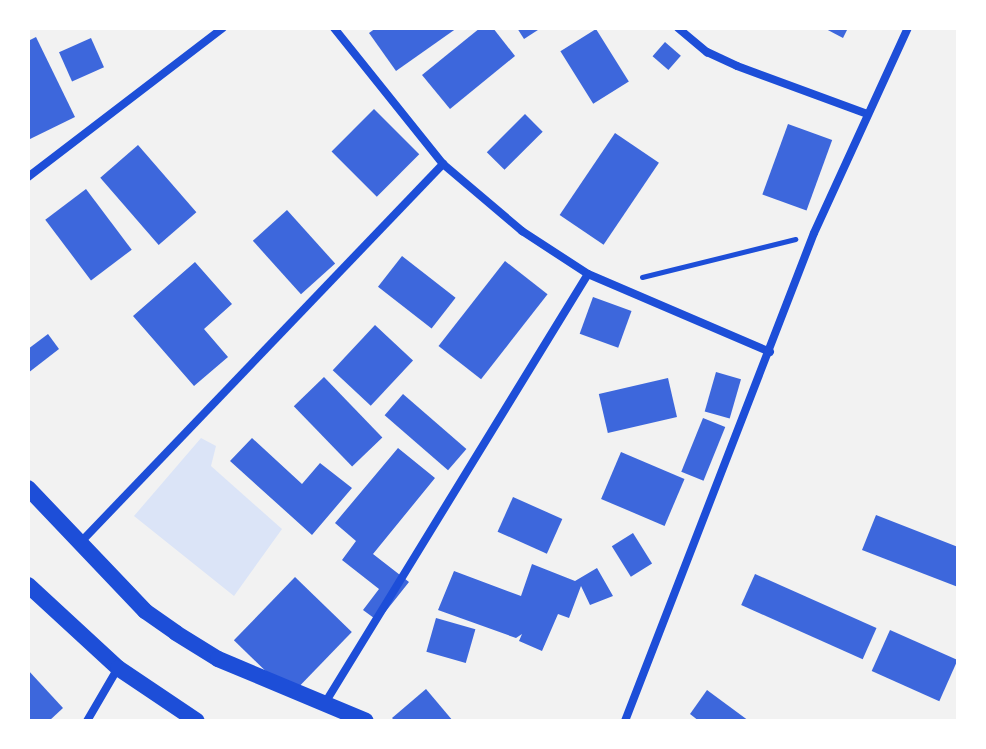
<!DOCTYPE html>
<html>
<head>
<meta charset="utf-8">
<style>
  body { margin:0 }
  #map { position:relative; width:986px; height:749px; overflow:hidden; background:#f2f2f2; font-family:Raleway,sans-serif }
  div>[style] { position:absolute }
  .green>* { inset:0; background:#dbe4f7 }
  .building>* { inset:0; background:#3d67dc; transform-origin:0 0 }
  .path>* { height:5px; margin:-2.5px; padding:0 2.5px; transform-origin:2.5px; border-radius:2.5px; background:#1d4ed8 }
  .minor>* { height:8px; margin:-4px; padding:0 4px; transform-origin:4px; border-radius:4px; background:#1d4ed8 }
  .secondary>* { height:16px; margin:-8px; padding:0 8px; transform-origin:8px; border-radius:8px; background:#1d4ed8 }
  span { translate:-50% -50%; white-space:nowrap; text-align:center; line-height:1.15; -webkit-text-stroke:6px #fff; paint-order:stroke }
  .frame { position:absolute; inset:0; border:30px solid #fff; pointer-events:none }
</style>
</head>
<body>
<div id="map">
  <div class="green">
    <div style="clip-path:polygon(201px 438px,216px 446px,211px 466px,282px 529px,234px 596px,134px 516px)"></div>
  </div>
  <div class="building">
    <div style="clip-path:polygon(376px 28px,457px 28px,396px 71px,369px 33px)"></div>
    <div style="clip-path:polygon(480px 28px,493px 28px,515px 56px,450px 109px,422px 75px)"></div>
    <div style="clip-path:polygon(517px 28px,541px 28px,524px 39px)"></div>
    <div style="clip-path:polygon(824px 28px,848px 28px,843px 38px)"></div>
    <div style="left:596px;top:29px;width:62px;height:42px;rotate:58deg"></div>
    <div style="clip-path:polygon(36px 37px,75px 117px,28px 140px,28px 41px)"></div>
    <div style="left:91px;top:38px;width:32px;height:35px;rotate:66deg"></div>
    <div style="left:665px;top:42px;width:21px;height:19px;rotate:41deg"></div>
    <div style="left:374px;top:109px;width:64px;height:60px;rotate:45deg"></div>
    <div style="left:525px;top:114px;width:25px;height:54px;rotate:45deg"></div>
    <div style="left:788px;top:124px;width:47px;height:75px;rotate:20deg"></div>
    <div style="left:615px;top:133px;width:53px;height:99px;rotate:34deg"></div>
    <div style="left:138px;top:145px;width:89px;height:50px;rotate:49deg"></div>
    <div style="left:86px;top:189px;width:76px;height:51px;rotate:53deg"></div>
    <div style="left:287px;top:210px;width:72px;height:46px;rotate:48deg"></div>
    <div style="left:402px;top:256px;width:68px;height:39px;rotate:38deg"></div>
    <div style="left:505px;top:261px;width:54px;height:108px;rotate:38deg"></div>
    <div style="clip-path:polygon(195px 262px,232px 304px,204px 329px,228px 357px,194px 386px,133px 316px)"></div>
    <div style="left:593px;top:297px;width:41px;height:39px;rotate:20deg"></div>
    <div style="left:375px;top:325px;width:52px;height:62px;rotate:43deg"></div>
    <div style="clip-path:polygon(48px 334px,59px 349px,28px 373px,28px 349px)"></div>
    <div style="left:716px;top:372px;width:26px;height:41px;rotate:16deg"></div>
    <div style="left:324px;top:377px;width:84px;height:42px;rotate:46deg"></div>
    <div style="left:668px;top:378px;width:40px;height:71px;rotate:77deg"></div>
    <div style="left:403px;top:394px;width:84px;height:28px;rotate:41deg"></div>
    <div style="left:703px;top:418px;width:24px;height:58px;rotate:22deg"></div>
    <div style="clip-path:polygon(252px 438px,302px 484px,320px 463px,352px 488px,312px 535px,230px 461px)"></div>
    <div style="clip-path:polygon(398px 448px,435px 478px,373px 554px,409px 582px,378px 621px,363px 610px,379px 589px,342px 560px,356px 541px,335px 523px)"></div>
    <div style="left:621px;top:452px;width:69px;height:51px;rotate:23deg"></div>
    <div style="left:513px;top:497px;width:54px;height:38px;rotate:24deg"></div>
    <div style="clip-path:polygon(876px 515px,958px 547px,958px 587px,862px 550px)"></div>
    <div style="left:633px;top:533px;width:36px;height:25px;rotate:58deg"></div>
    <div style="clip-path:polygon(532px 564px,575px 581px,597px 568px,613px 596px,590px 605px,581px 586px,569px 618px,558px 614px,542px 651px,519px 641px,522px 634px,516px 638px,438px 610px,454px 571px,521px 596px)"></div>
    <div style="left:755px;top:574px;width:133px;height:34px;rotate:24deg"></div>
    <div style="left:295px;top:577px;width:79px;height:88px;rotate:44deg"></div>
    <div style="left:436px;top:618px;width:41px;height:35px;rotate:16deg"></div>
    <div style="left:890px;top:630px;width:74px;height:45px;rotate:24deg"></div>
    <div style="clip-path:polygon(28px 670px,63px 708px,49px 721px,28px 721px)"></div>
    <div style="clip-path:polygon(426px 689px,453px 721px,395px 721px,392px 718px)"></div>
    <div style="clip-path:polygon(707px 690px,749px 721px,699px 721px,690px 714px)"></div>
  </div>
  <div class="path">
    <div style="left:642px;top:277px;width:158px;rotate:-13.9deg"></div>
  </div>
  <div class="minor">
    <div style="left:334px;top:28px;width:174px;rotate:51.3deg"></div>
    <div style="left:443px;top:164px;width:104px;rotate:40.3deg"></div>
    <div style="left:522px;top:231px;width:79px;rotate:33.1deg"></div>
    <div style="left:588px;top:274px;width:198px;rotate:23.2deg"></div>
    <div style="left:678px;top:28px;width:38px;rotate:40deg"></div>
    <div style="left:707px;top:52px;width:33px;rotate:25deg"></div>
    <div style="left:737px;top:66px;width:136px;rotate:20.2deg"></div>
    <div style="left:28px;top:177px;width:245px;rotate:-37.4deg"></div>
    <div style="left:78px;top:545px;width:528px;rotate:-46.23deg"></div>
    <div style="left:325px;top:703px;width:503px;rotate:-58.49deg"></div>
    <div style="left:87px;top:721px;width:61px;rotate:-59.7deg"></div>
    <div style="left:625px;top:721px;width:523px;rotate:-68.83deg"></div>
    <div style="left:814px;top:233px;width:226px;rotate:-65.4deg"></div>
  </div>
  <div class="secondary">
    <div style="left:28px;top:488px;width:170px;rotate:46.4deg"></div>
    <div style="left:145px;top:611px;width:38px;rotate:35deg"></div>
    <div style="left:176px;top:633px;width:49px;rotate:31.8deg"></div>
    <div style="left:218px;top:659px;width:160px;rotate:22.7deg"></div>
    <div style="left:28px;top:585px;width:122px;rotate:42.7deg"></div>
    <div style="left:118px;top:668px;width:95px;rotate:33.9deg"></div>
  </div>
  <div class="frame"></div>
</div>
</body>
</html>
